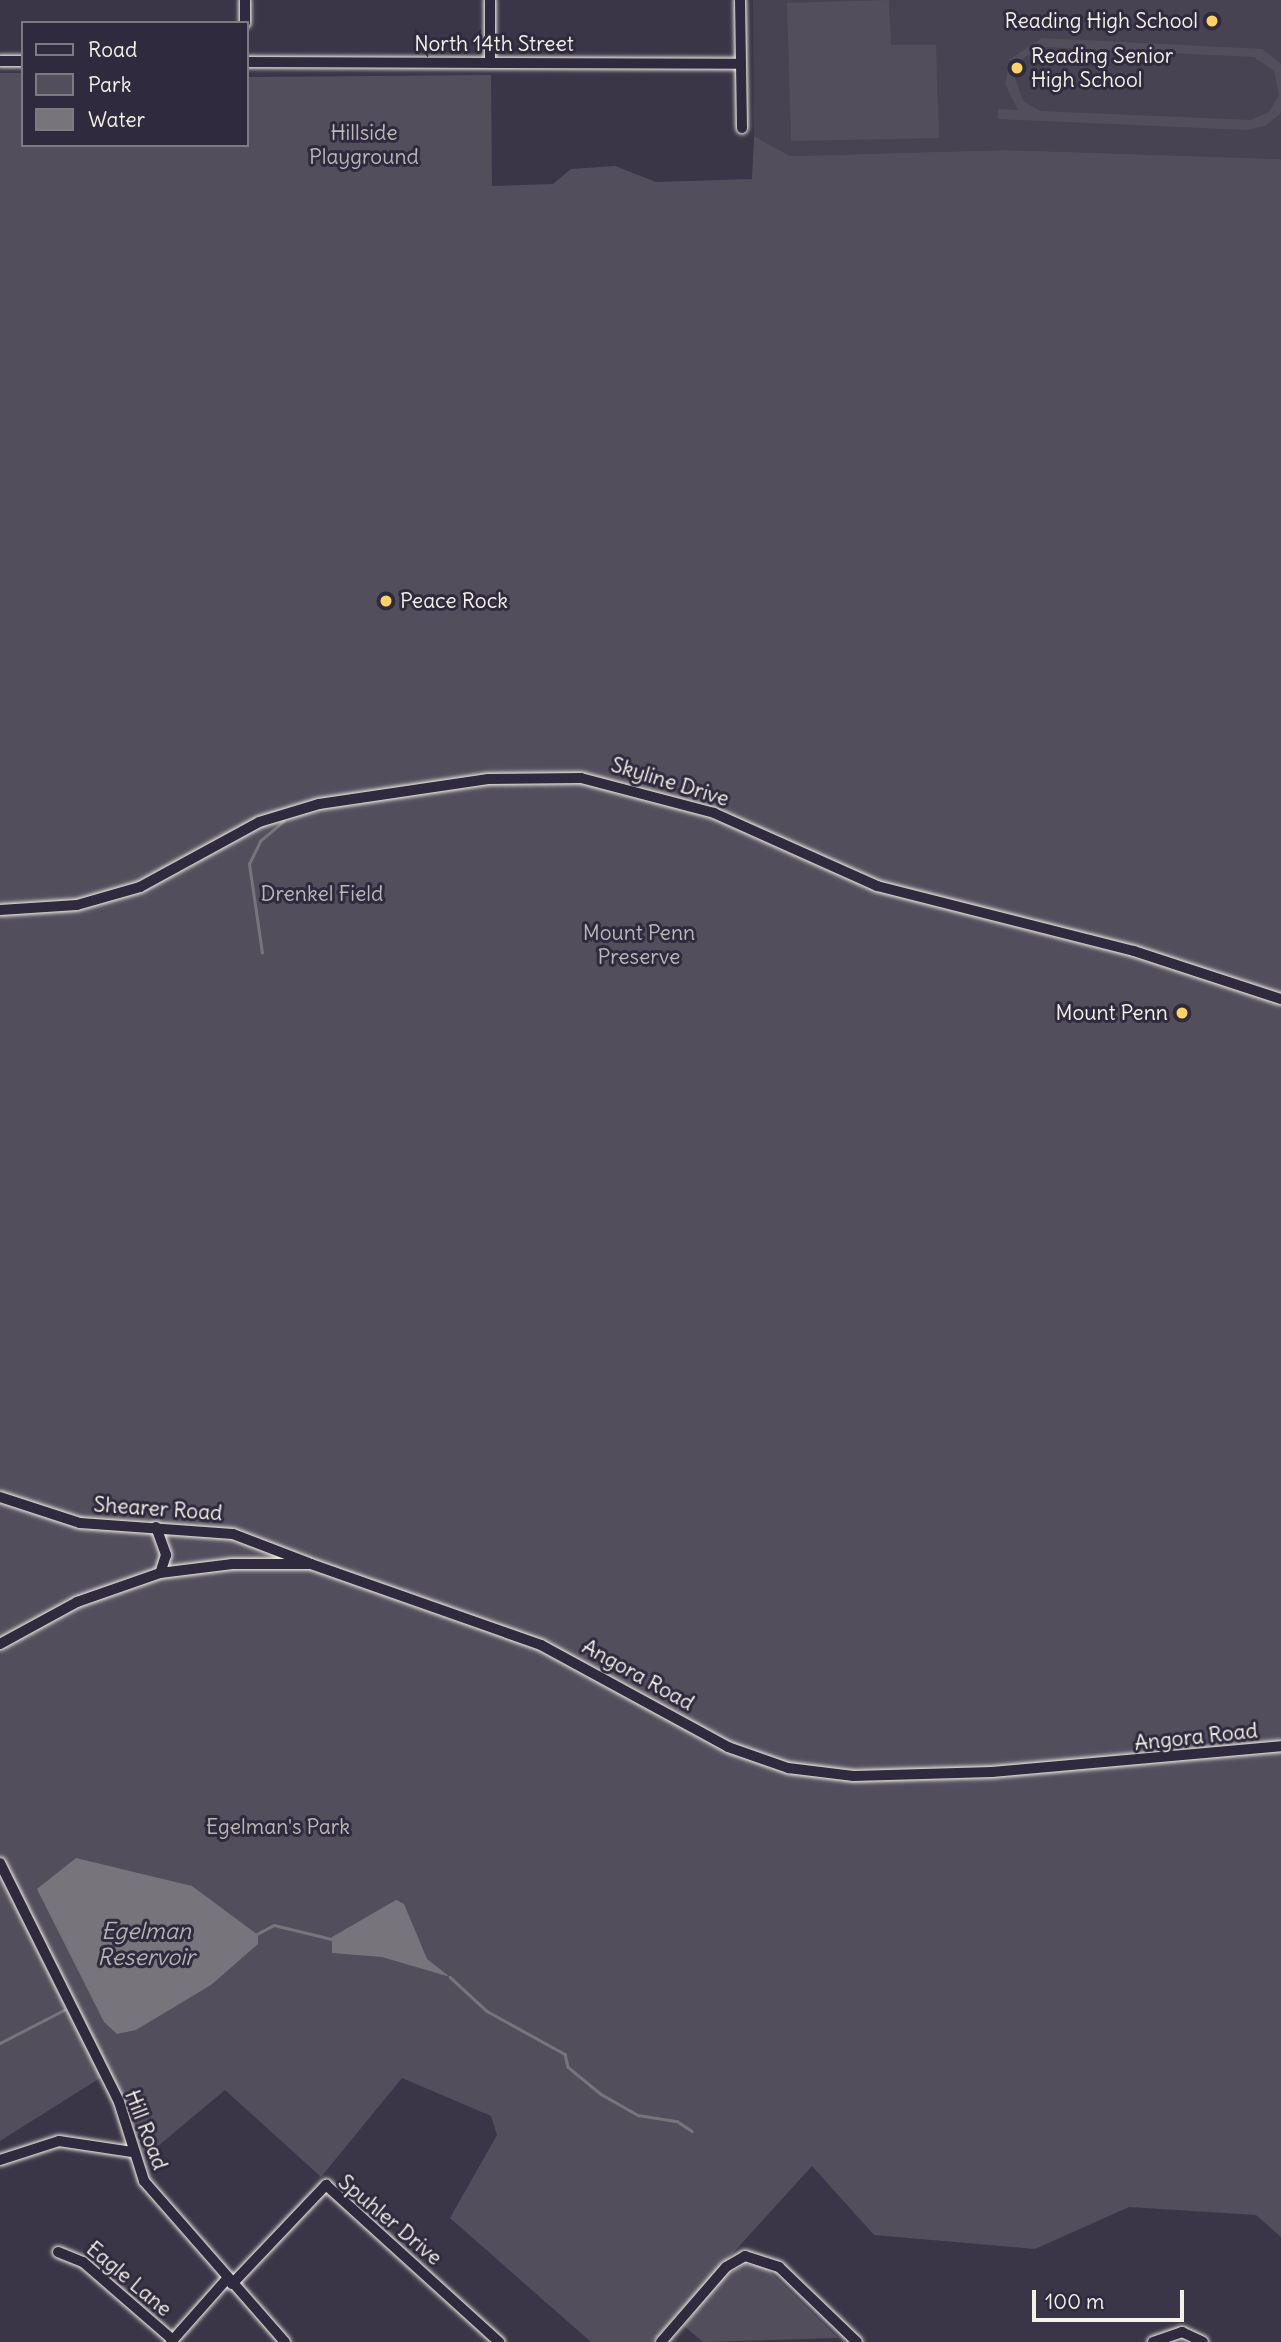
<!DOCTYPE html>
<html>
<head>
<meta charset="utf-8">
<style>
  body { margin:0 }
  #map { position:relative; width:1281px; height:2342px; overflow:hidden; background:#3b3647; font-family:Delius,sans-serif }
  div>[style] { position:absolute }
  .built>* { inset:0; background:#484352 }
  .green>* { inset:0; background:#534e5c }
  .water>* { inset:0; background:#78747b }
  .stream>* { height:2.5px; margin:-1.25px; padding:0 1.25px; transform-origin:1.25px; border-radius:1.25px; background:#78747b }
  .roads { filter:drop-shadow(0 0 2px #f4f1e8) drop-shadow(0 0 2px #f4f1e8) }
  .minor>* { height:10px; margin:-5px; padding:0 5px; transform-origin:5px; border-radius:5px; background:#2f2a3d }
  .dots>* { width:19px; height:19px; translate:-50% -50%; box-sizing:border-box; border:4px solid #2f2a3d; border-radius:50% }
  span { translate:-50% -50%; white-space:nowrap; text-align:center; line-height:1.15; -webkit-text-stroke:6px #2f2a3d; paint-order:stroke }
  .poi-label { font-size:21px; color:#f4f1e8 }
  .right { translate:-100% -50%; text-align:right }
  .left { translate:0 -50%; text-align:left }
  .street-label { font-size:21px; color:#f4f1e8 }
  .park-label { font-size:21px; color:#bcb8b7 }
  .water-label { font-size:23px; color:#b6b2b2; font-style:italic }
  .legend { position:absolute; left:21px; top:21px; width:228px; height:126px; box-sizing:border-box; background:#2f2a3d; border:2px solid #7e7a81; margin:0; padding:9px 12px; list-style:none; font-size:21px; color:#f4f1e8 }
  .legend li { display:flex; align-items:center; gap:14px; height:35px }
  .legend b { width:35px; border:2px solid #7e7a81 }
  .scale { position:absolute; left:1032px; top:2290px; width:152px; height:32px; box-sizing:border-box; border:4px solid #f4f1e8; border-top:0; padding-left:9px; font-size:21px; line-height:24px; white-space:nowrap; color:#f4f1e8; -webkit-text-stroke:5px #2f2a3d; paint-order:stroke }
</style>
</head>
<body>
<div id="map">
  <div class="built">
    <div style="clip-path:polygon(753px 0,1281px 0,1281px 159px,1006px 150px,790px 156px,754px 136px)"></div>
  </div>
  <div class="green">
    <div style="clip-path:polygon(889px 0,891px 45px,936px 45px,939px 138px,791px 141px,787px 3px)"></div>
    <div style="clip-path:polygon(evenodd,1042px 38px,1262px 49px,1281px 64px,1281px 113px,1265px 126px,1246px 130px,998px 119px,998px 109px,1018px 110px,1005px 84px,1010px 59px,1042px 38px,1043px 47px,1254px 57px,1274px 71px,1279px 95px,1269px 112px,1251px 120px,1040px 111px,1023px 101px,1015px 78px,1022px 59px,1043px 47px)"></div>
    <div style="clip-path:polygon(0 73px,23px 73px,23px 145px,247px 145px,247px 77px,491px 75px,492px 186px,553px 184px,571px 169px,615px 166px,656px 182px,752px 179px,754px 136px,790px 156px,1006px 150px,1281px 159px,1281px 2237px,1256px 2215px,1129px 2207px,1035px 2249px,874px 2235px,812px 2166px,652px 2342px,591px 2342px,450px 2218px,497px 2135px,491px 2116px,402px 2078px,321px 2177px,225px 2090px,145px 2157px,136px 2122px,108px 2073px,0 2141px)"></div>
    <div style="clip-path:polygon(745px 2264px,766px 2268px,838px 2338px,703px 2342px,684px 2326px,722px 2278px)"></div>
  </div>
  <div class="water">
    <div style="clip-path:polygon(76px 1858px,192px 1886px,258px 1935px,258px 1944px,211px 1985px,136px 2030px,117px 2034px,104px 2022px,37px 1889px)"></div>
    <div style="clip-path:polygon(396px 1900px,404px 1904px,427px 1959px,450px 1977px,382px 1957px,332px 1953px,332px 1937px)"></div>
  </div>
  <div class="stream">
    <div style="left:262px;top:953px;width:90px;rotate:-98.3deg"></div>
    <div style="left:249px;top:864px;width:25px;rotate:-64deg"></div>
    <div style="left:260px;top:841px;width:31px;rotate:-40deg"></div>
    <div style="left:255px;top:1935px;width:21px;rotate:-28deg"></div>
    <div style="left:274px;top:1925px;width:60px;rotate:13.6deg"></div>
    <div style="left:450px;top:1977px;width:50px;rotate:42.6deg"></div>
    <div style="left:487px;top:2011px;width:89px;rotate:28.9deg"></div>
    <div style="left:565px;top:2054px;width:13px;rotate:77deg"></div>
    <div style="left:568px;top:2067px;width:43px;rotate:39.3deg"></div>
    <div style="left:601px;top:2094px;width:43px;rotate:29.6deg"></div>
    <div style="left:638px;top:2115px;width:39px;rotate:9deg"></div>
    <div style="left:677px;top:2121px;width:18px;rotate:34deg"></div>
    <div style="left:0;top:2043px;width:72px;rotate:-27.3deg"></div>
  </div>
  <div class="roads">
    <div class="minor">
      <div style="left:740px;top:0;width:128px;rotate:89.1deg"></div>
      <div style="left:245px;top:23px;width:23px;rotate:-90deg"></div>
      <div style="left:0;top:61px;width:23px"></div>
      <div style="left:247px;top:62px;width:493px;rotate:0.2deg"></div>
      <div style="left:490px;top:63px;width:63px;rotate:-90deg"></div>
      <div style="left:0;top:910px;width:77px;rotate:-3.7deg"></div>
      <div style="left:77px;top:905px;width:66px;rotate:-15.9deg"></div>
      <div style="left:140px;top:887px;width:136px;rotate:-28.6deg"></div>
      <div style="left:259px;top:822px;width:63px;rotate:-16.7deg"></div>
      <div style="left:319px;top:804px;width:171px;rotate:-8.4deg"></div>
      <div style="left:488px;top:779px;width:93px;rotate:-0.6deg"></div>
      <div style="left:581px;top:778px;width:138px;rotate:14.7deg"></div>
      <div style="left:714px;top:813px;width:179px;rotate:24.1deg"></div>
      <div style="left:877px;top:886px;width:265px;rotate:14.2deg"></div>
      <div style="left:1134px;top:951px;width:155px;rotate:18.1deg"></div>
      <div style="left:0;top:1497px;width:84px;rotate:18deg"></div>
      <div style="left:80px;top:1523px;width:153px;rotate:4.1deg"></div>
      <div style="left:233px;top:1534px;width:81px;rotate:20.9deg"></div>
      <div style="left:156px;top:1527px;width:30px;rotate:70deg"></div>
      <div style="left:166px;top:1555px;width:19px;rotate:108deg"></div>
      <div style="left:0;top:1644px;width:88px;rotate:-28.6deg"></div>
      <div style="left:77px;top:1602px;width:88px;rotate:-19.3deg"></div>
      <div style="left:160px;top:1573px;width:73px;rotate:-7.1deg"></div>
      <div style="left:232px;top:1564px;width:79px"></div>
      <div style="left:311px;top:1564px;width:244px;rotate:19.4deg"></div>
      <div style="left:541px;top:1645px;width:213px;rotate:28.6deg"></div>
      <div style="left:728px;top:1747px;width:64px;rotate:19.3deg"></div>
      <div style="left:788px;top:1768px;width:66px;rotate:6.9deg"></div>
      <div style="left:854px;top:1776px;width:138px;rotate:-1.7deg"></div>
      <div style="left:992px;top:1772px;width:290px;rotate:-5.1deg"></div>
      <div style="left:0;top:1863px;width:267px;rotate:63.5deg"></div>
      <div style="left:119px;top:2102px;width:83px;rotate:72.4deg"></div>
      <div style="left:144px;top:2181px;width:214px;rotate:48.8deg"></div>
      <div style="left:0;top:2160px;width:62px;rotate:-17.9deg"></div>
      <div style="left:59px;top:2141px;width:74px;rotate:8.6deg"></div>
      <div style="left:58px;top:2252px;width:27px;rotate:22deg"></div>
      <div style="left:83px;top:2262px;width:119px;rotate:40.9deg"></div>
      <div style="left:232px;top:2284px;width:137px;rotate:-46.5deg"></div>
      <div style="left:326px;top:2185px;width:234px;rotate:42.2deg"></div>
      <div style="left:171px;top:2342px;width:84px;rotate:-48.4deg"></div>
      <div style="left:661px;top:2342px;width:99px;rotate:-49.1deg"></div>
      <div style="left:726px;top:2267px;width:22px;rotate:-30deg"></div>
      <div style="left:745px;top:2256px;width:36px;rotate:18deg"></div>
      <div style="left:779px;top:2267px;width:108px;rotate:43.9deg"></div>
      <div style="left:1153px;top:2342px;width:31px;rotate:-19deg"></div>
      <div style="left:1182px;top:2332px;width:23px;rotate:25deg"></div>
    </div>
  </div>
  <div class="dots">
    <div style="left:1212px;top:21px;background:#ffd166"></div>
    <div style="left:1017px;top:68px;background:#ffd166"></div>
    <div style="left:386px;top:601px;background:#ffd166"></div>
    <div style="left:1182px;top:1013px;background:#ffd166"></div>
  </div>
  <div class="poi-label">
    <span class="right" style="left:1198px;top:21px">Reading High School</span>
    <span class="left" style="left:1031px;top:68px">Reading Senior<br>High School</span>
    <span class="left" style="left:400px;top:601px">Peace Rock</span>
    <span class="right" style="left:1168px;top:1013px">Mount Penn</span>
  </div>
  <div class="street-label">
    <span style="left:494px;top:44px">North 14th Street</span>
    <span style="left:670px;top:782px;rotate:17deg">Skyline Drive</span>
    <span style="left:158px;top:1509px;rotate:4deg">Shearer Road</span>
    <span style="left:638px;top:1675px;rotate:29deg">Angora Road</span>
    <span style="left:1196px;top:1737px;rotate:-6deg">Angora Road</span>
    <span style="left:146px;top:2130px;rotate:69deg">Hill Road</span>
    <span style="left:390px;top:2220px;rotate:40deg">Spuhler Drive</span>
    <span style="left:129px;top:2279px;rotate:40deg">Eagle Lane</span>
  </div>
  <div class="park-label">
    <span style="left:364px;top:145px">Hillside<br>Playground</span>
    <span style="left:322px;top:894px">Drenkel Field</span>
    <span style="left:639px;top:945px">Mount Penn<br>Preserve</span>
    <span style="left:278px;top:1827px">Egelman's Park</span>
  </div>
  <div class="water-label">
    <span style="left:146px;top:1944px">Egelman<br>Reservoir</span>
  </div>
  <ul class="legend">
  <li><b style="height:9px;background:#2f2a3d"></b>Road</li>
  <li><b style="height:19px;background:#534e5c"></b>Park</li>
  <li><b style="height:19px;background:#78747b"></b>Water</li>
  </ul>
  <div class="scale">100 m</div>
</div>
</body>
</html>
